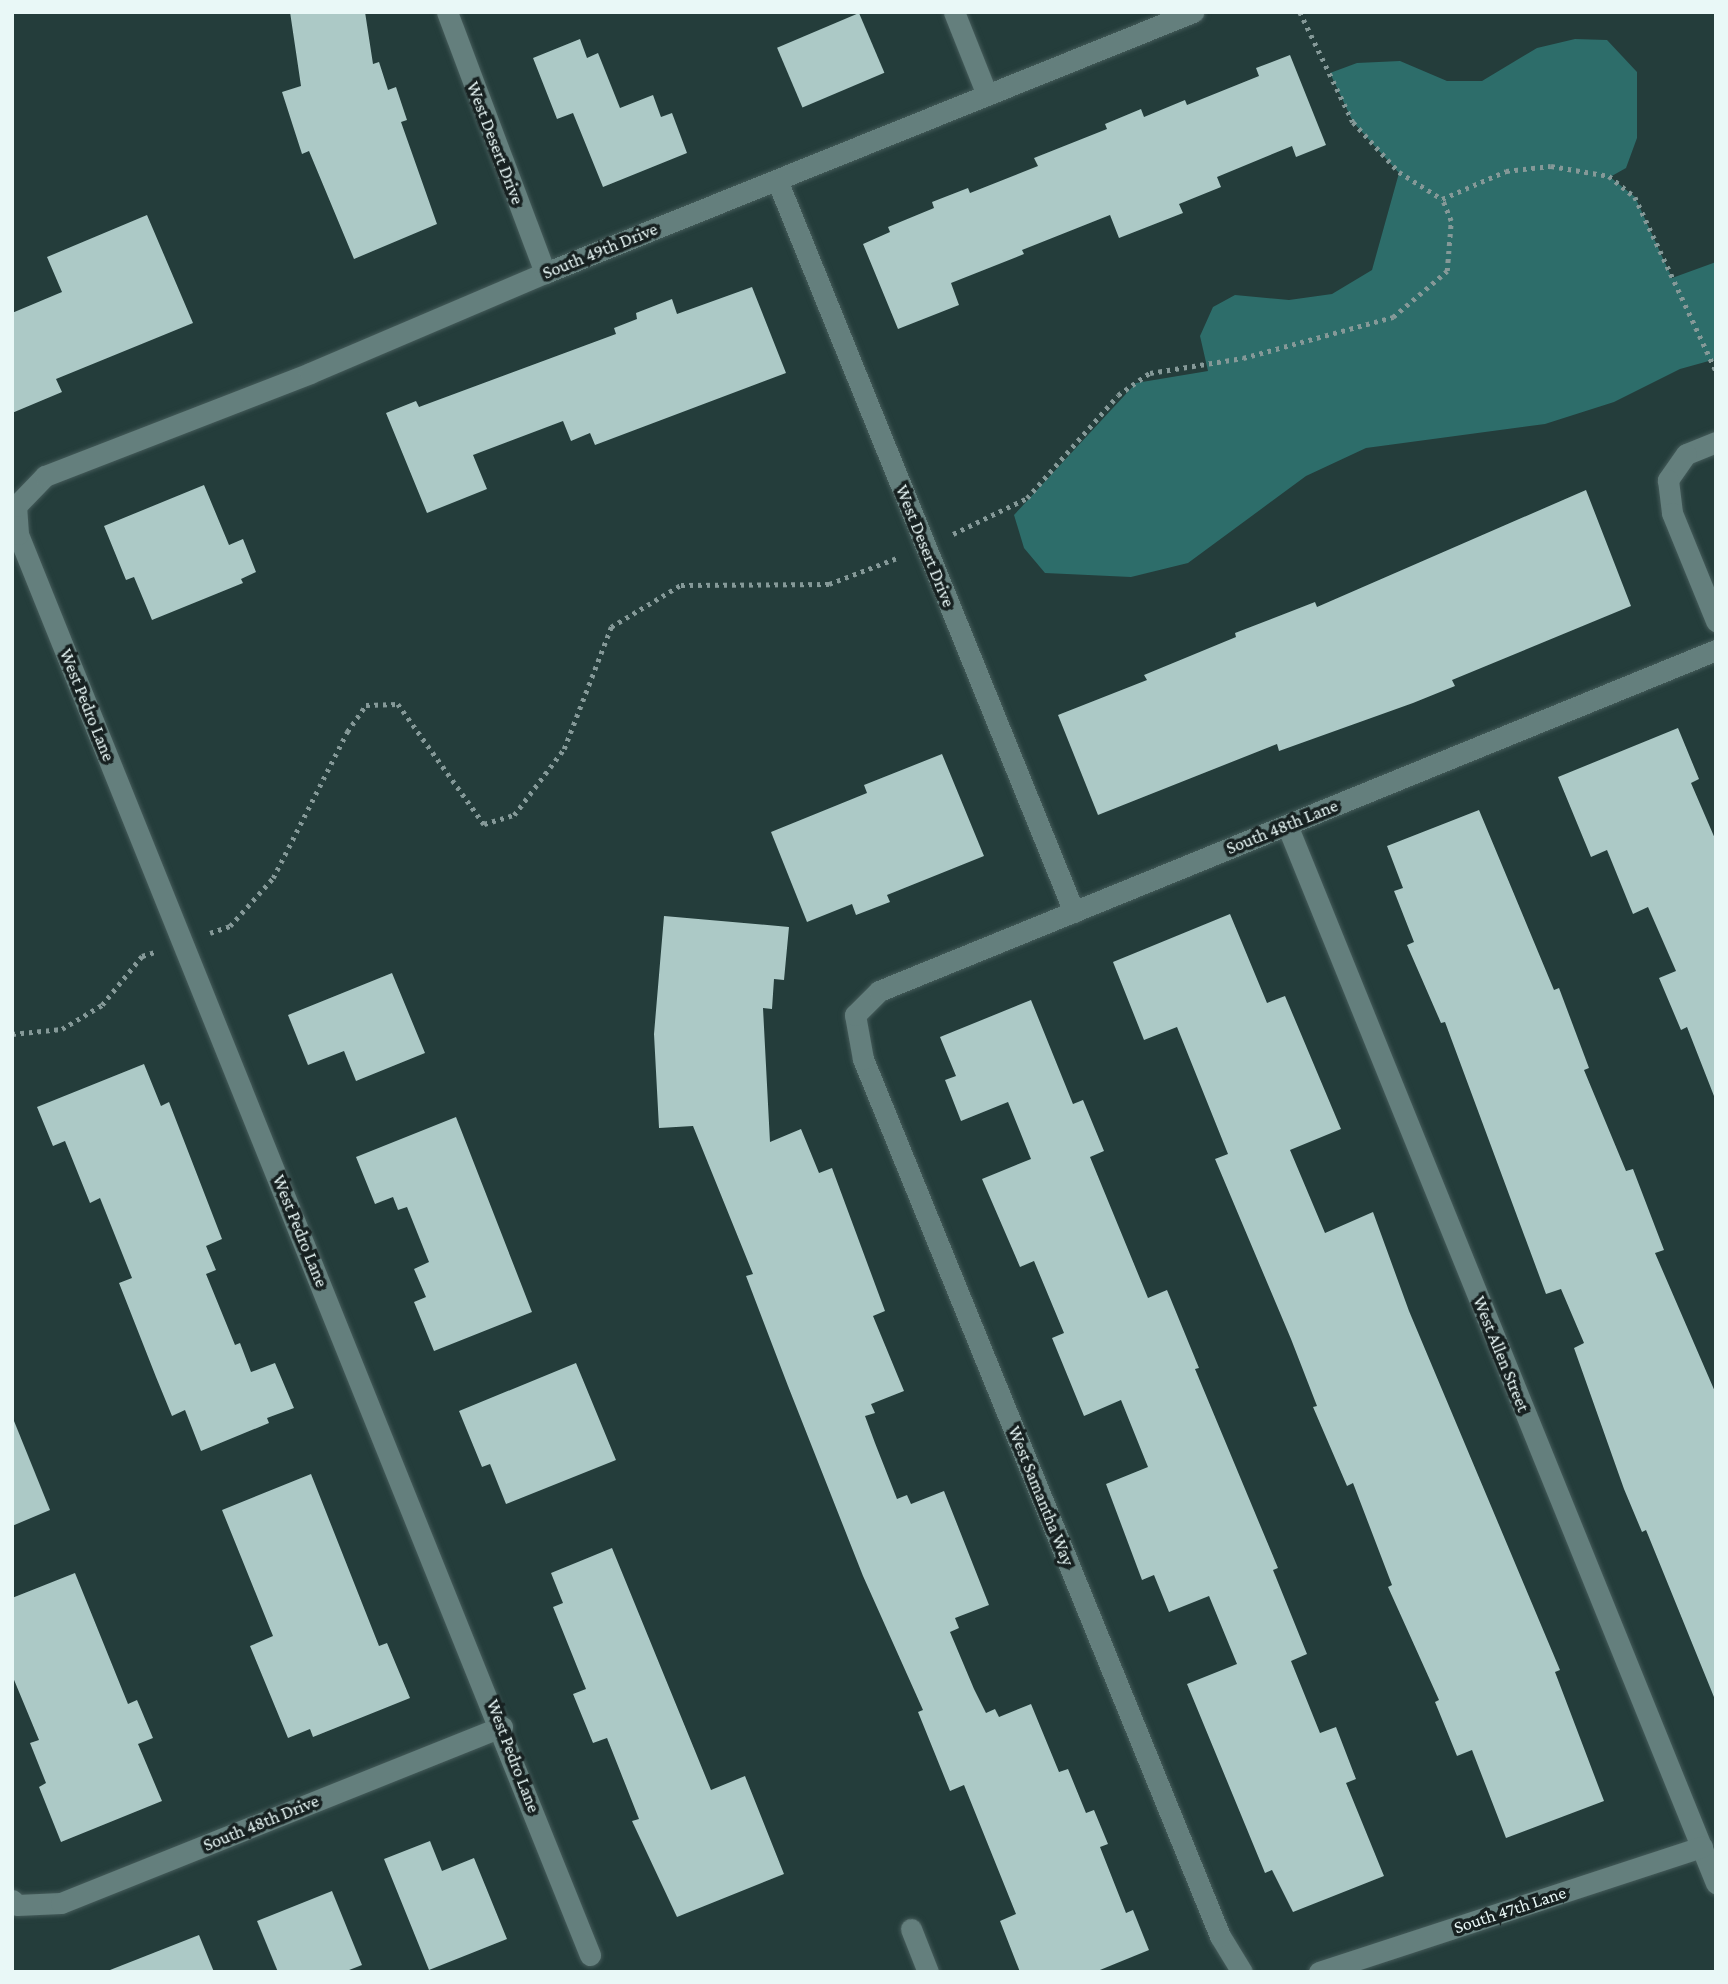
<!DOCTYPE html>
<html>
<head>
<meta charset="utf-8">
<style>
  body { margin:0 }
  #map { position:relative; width:1728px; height:1984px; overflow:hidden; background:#243d3b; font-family:"Crimson Pro",serif }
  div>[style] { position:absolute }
  .green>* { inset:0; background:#2d6d6a }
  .building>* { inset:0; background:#acc9c6; transform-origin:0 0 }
  .path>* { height:4.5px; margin-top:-2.25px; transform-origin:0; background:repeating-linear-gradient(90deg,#859998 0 3.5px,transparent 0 8.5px) }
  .roads { filter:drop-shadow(0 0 2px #455b5a) drop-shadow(0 0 2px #455b5a) }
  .minor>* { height:21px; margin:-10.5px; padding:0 10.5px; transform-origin:10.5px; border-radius:10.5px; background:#647f7d }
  span { translate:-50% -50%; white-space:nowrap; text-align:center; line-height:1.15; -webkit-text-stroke:7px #172121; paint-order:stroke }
  .street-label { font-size:18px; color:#e9f8f7 }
  .frame { position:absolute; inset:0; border:14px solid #e9f8f7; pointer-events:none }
</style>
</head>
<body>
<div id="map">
  <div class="green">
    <div style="clip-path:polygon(1575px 39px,1607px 40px,1637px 72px,1637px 138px,1626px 168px,1610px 177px,1635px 197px,1672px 278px,1716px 262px,1716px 359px,1680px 369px,1614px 402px,1545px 424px,1366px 448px,1306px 476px,1188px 563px,1131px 577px,1045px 573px,1024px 548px,1014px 515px,1136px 383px,1208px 371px,1200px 336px,1213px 307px,1235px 295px,1289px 300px,1332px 294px,1372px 270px,1399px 173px,1353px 122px,1330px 73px,1357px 63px,1400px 61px,1447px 81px,1482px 81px,1537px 48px)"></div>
  </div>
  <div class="building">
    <div style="clip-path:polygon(290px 12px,365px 12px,373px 64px,379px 62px,388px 90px,396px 87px,407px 120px,401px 122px,437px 224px,354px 259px,309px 151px,302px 154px,282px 92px,301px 86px)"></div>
    <div style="left:859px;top:13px;width:65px;height:89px;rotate:67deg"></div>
    <div style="clip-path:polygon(580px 39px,587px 58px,598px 53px,620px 108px,653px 95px,661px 117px,672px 113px,687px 153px,603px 187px,573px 113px,557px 119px,533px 58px)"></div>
    <div style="clip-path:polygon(1290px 55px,1326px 145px,1296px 157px,1292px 146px,1217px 177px,1221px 187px,1179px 204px,1183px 213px,1119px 238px,1110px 215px,1022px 250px,1024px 254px,951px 283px,959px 305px,898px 329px,863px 244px,890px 232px,888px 227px,934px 208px,932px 202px,968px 188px,970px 193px,1038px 166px,1034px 158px,1107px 129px,1105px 124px,1141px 109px,1144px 117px,1185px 100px,1187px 105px,1259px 76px,1256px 68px)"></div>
    <div style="clip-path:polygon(147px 215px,193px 323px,56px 379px,62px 392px,12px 413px,12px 313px,62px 292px,47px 257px)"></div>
    <div style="clip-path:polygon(752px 287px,786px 373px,595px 445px,590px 433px,571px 441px,563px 421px,473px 455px,487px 489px,427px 513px,386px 413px,416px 401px,419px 407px,616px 334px,614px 328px,637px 319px,636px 313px,672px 299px,677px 314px)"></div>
    <div style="clip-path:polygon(204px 485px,229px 545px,243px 539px,256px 572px,241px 579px,243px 583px,152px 620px,134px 577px,126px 580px,104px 526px)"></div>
    <div style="clip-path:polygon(1586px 490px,1631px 606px,1452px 680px,1455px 686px,1413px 703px,1279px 751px,1277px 744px,1098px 815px,1058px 715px,1147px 680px,1144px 675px,1236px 637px,1235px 633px,1315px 602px,1317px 607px)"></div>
    <div style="clip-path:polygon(1678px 728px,1699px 779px,1691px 783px,1716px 841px,1714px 1096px,1687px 1027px,1681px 1030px,1659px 978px,1676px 971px,1648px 907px,1633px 914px,1607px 850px,1591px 857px,1558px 777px)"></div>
    <div style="clip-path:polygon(942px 754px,984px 856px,887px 895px,890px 902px,856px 915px,852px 904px,807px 922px,771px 832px,867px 793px,864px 785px)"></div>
    <div style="clip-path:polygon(1479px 810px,1554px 990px,1559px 988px,1589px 1068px,1584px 1070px,1626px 1171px,1633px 1169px,1664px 1250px,1655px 1253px,1716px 1394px,1716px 1702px,1646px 1530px,1642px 1532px,1624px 1489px,1574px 1348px,1584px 1343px,1561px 1289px,1546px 1294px,1445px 1022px,1441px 1023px,1407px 945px,1414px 942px,1394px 891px,1403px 888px,1387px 846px)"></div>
    <div style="clip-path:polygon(1230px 914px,1267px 1003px,1285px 996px,1341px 1129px,1290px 1150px,1325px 1233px,1373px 1212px,1409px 1311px,1560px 1670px,1555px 1672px,1604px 1801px,1506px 1838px,1472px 1750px,1457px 1756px,1435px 1702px,1439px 1700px,1388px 1587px,1392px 1585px,1353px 1483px,1347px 1486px,1313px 1407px,1317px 1406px,1291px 1339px,1215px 1159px,1228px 1154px,1177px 1027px,1144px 1040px,1113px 962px)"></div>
    <div style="clip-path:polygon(664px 916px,789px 927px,784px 980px,774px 979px,772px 1009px,763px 1008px,770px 1142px,801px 1129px,819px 1173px,832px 1168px,885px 1311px,873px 1316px,904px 1391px,871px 1404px,875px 1413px,865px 1416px,875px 1443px,897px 1499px,907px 1495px,911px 1504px,944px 1491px,989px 1605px,955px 1618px,959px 1628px,950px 1632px,974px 1689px,986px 1713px,995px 1709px,999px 1717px,1031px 1704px,1059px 1772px,1068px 1769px,1086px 1813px,1094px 1810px,1108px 1844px,1100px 1847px,1126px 1913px,1133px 1910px,1149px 1950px,1095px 1972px,1020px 1972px,1000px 1921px,1016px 1914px,964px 1785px,950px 1791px,918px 1712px,923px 1710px,863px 1576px,788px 1386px,746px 1276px,753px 1274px,693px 1126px,659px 1128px,654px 1034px)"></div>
    <div style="clip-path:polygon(392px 973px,425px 1053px,356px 1081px,344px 1051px,308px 1065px,288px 1015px)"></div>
    <div style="clip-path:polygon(1031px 1000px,1073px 1104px,1083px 1100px,1104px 1151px,1090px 1157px,1148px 1298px,1167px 1290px,1199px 1368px,1195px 1369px,1278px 1568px,1273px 1570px,1307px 1654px,1291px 1661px,1320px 1733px,1336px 1727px,1356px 1779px,1346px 1783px,1384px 1876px,1293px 1912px,1272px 1870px,1265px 1873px,1187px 1684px,1237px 1664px,1209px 1596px,1169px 1612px,1154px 1575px,1142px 1580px,1106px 1484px,1148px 1467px,1121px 1400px,1084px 1416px,1052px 1338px,1064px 1333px,1034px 1261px,1020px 1267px,982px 1179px,1031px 1159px,1008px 1102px,961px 1121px,945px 1080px,956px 1076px,940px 1037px)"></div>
    <div style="clip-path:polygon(144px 1064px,161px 1106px,169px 1102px,222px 1239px,206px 1246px,216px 1270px,206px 1274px,235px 1345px,240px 1343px,251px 1372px,275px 1363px,294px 1408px,267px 1418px,269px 1423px,201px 1451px,185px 1410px,172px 1416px,156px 1377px,119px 1283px,132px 1278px,100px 1198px,90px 1203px,65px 1141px,53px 1146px,37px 1107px)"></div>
    <div style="clip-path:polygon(456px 1117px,532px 1312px,434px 1351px,414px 1302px,426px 1297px,414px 1269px,429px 1262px,407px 1207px,398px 1210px,393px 1197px,375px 1204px,356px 1157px)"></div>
    <div style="clip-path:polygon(576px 1363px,616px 1460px,506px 1504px,490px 1464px,482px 1467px,459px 1411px)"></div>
    <div style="clip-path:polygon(14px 1421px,50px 1510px,12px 1526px,12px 1422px)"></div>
    <div style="clip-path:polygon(311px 1474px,379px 1646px,387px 1643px,410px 1698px,313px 1737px,310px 1729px,288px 1738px,250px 1646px,273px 1636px,222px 1510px)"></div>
    <div style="clip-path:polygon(612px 1548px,711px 1790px,745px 1776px,784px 1874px,677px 1917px,632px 1821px,639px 1819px,607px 1738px,593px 1743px,573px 1694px,586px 1689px,553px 1607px,563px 1603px,551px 1573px)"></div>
    <div style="clip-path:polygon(75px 1573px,128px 1704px,137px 1700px,153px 1738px,138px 1744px,162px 1801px,61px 1842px,39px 1787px,46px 1783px,30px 1743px,39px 1740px,12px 1675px,12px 1598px)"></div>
    <div style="clip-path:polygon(430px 1841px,442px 1871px,474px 1858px,507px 1939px,429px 1970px,384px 1859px)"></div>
    <div style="clip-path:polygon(332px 1891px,362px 1965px,344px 1972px,278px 1972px,257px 1921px)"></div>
    <div style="clip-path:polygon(199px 1935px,214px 1972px,110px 1972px,110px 1970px)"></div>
  </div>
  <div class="path">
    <div style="left:1300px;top:12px;width:122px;rotate:64.3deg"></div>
    <div style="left:1353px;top:122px;width:68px;rotate:47.4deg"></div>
    <div style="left:1399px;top:172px;width:51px;rotate:32.1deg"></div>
    <div style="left:1442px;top:199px;width:70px;rotate:-23.6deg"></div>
    <div style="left:1506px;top:171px;width:45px;rotate:-6.3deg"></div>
    <div style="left:1551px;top:166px;width:59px;rotate:9.8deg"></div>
    <div style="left:1609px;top:176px;width:33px;rotate:39deg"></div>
    <div style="left:1635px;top:197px;width:192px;rotate:65deg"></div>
    <div style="left:953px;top:534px;width:82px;rotate:-25.9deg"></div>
    <div style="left:1027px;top:498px;width:137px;rotate:-48.5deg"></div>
    <div style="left:1118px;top:395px;width:39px;rotate:-35deg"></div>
    <div style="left:1150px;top:373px;width:94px;rotate:-9.2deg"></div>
    <div style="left:1243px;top:358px;width:156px;rotate:-15.3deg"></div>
    <div style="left:1393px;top:317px;width:71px;rotate:-40.4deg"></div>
    <div style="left:1447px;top:271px;width:50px;rotate:-85.4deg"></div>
    <div style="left:1451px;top:221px;width:24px;rotate:-112deg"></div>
    <div style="left:210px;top:933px;width:21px;rotate:-19deg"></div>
    <div style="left:230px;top:926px;width:64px;rotate:-48.1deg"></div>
    <div style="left:273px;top:878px;width:164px;rotate:-63.1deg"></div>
    <div style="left:347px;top:732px;width:33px;rotate:-55deg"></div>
    <div style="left:366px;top:705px;width:32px;rotate:-2deg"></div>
    <div style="left:398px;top:704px;width:148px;rotate:54.4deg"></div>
    <div style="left:484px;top:824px;width:31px;rotate:-17deg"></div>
    <div style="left:514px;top:815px;width:83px;rotate:-52.9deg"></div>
    <div style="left:564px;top:749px;width:131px;rotate:-68.9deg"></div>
    <div style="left:611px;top:627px;width:82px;rotate:-31deg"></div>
    <div style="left:681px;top:585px;width:148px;rotate:-0.4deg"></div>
    <div style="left:829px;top:584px;width:73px;rotate:-20.9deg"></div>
    <div style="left:12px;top:1034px;width:50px;rotate:-5.7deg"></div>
    <div style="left:62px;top:1029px;width:47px;rotate:-31deg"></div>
    <div style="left:102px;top:1005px;width:63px;rotate:-50.8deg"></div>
    <div style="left:142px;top:956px;width:14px;rotate:-17deg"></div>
  </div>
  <div class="roads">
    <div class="minor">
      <div style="left:447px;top:12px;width:279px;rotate:69.4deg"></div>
      <div style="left:954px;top:12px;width:89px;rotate:68.3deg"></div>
      <div style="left:777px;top:180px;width:790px;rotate:67.92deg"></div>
      <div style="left:1716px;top:442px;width:32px;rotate:158deg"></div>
      <div style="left:1686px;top:454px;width:32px;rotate:125deg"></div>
      <div style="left:1668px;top:480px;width:33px;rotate:83deg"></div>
      <div style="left:1672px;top:513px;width:117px;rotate:67.8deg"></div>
      <div style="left:1287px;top:825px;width:1142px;rotate:67.93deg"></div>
      <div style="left:12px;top:1900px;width:7px;rotate:45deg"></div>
      <div style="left:17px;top:1905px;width:44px;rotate:-2.6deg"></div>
      <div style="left:61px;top:1903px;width:475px;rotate:-21.8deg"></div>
      <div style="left:911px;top:1929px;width:46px;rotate:68.4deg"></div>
      <div style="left:590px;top:1955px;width:1532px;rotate:-111.93deg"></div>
      <div style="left:18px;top:534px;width:28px;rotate:-94deg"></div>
      <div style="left:16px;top:506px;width:42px;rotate:-46deg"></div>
      <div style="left:45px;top:476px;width:284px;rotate:-21.2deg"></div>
      <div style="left:310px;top:373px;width:255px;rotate:-23.1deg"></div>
      <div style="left:545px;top:273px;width:699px;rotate:-21.94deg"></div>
      <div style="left:1242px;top:1972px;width:42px;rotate:-121.4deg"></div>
      <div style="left:1220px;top:1936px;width:947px;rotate:-112.15deg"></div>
      <div style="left:863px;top:1059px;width:45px;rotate:-100.3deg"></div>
      <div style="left:855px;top:1015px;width:34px;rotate:-45deg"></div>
      <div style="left:879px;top:991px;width:904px;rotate:-22.17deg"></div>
      <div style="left:1319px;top:1972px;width:403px;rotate:-18.1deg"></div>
    </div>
  </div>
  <div class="street-label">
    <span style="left:495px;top:143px;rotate:69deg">West Desert Drive</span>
    <span style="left:600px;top:251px;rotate:-22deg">South 49th Drive</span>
    <span style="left:925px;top:546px;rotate:68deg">West Desert Drive</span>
    <span style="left:87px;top:705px;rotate:68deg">West Pedro Lane</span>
    <span style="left:1282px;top:827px;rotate:-22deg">South 48th Lane</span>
    <span style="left:300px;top:1231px;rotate:68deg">West Pedro Lane</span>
    <span style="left:1501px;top:1354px;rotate:68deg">West Allen Street</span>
    <span style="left:1041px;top:1496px;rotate:68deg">West Samantha Way</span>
    <span style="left:513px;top:1756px;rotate:69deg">West Pedro Lane</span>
    <span style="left:261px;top:1823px;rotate:-22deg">South 48th Drive</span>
    <span style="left:1510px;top:1910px;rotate:-18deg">South 47th Lane</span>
  </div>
  <div class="frame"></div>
</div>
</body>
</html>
